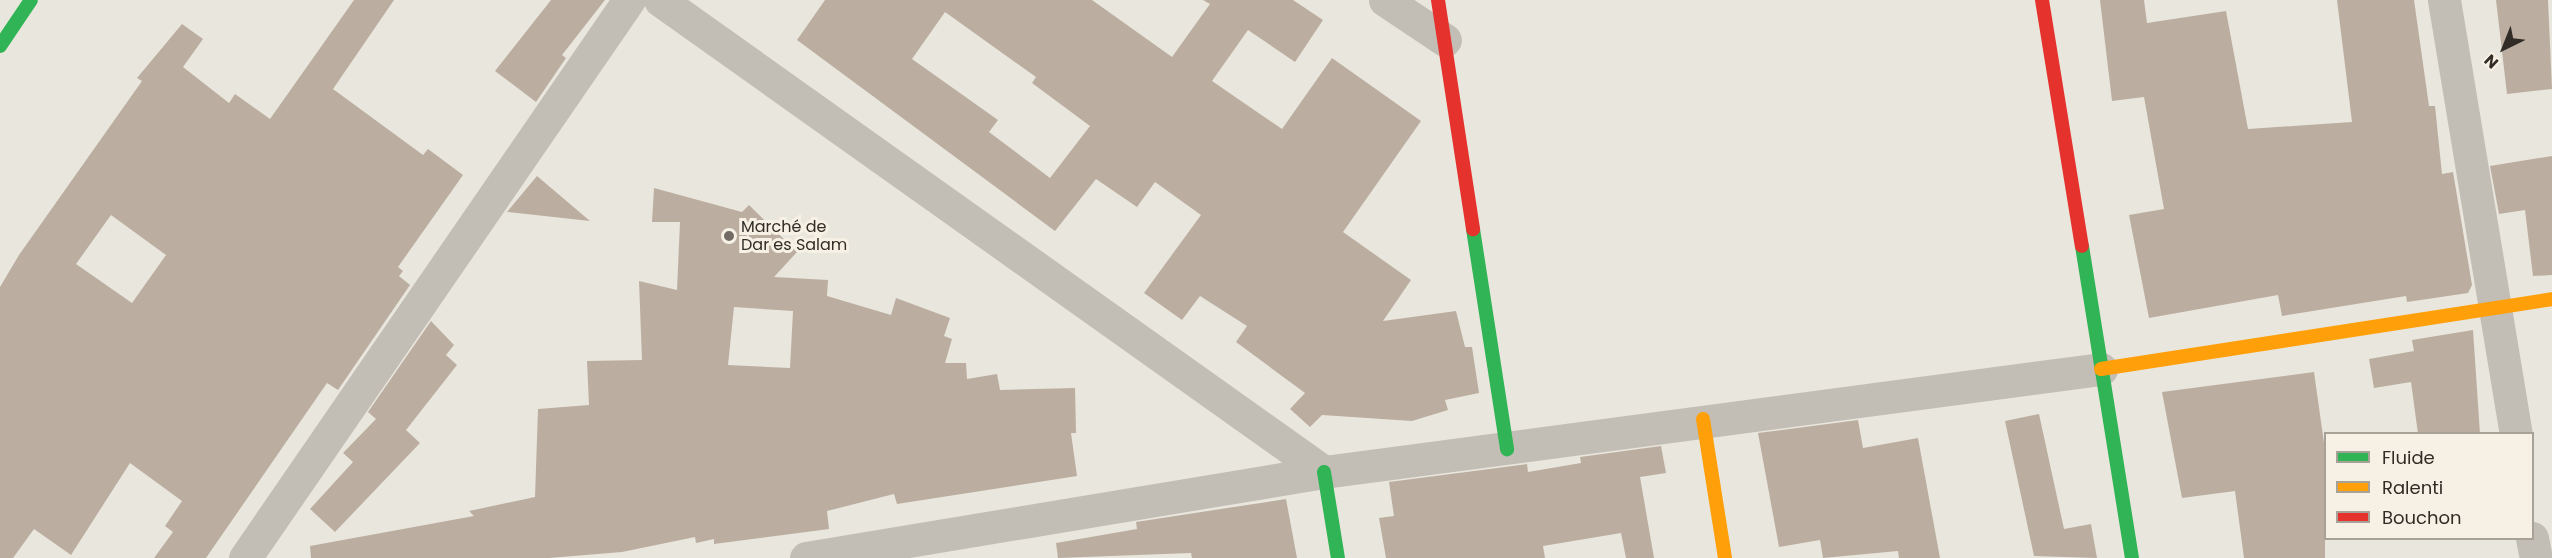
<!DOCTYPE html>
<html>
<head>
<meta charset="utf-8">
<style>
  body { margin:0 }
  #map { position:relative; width:2552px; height:558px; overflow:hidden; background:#e9e6dd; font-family:Poppins,sans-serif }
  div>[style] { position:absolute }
  .building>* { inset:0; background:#bbaea0 }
  .street>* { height:33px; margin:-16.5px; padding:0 16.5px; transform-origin:16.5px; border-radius:16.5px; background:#c2beb6 }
  .fast>* { height:14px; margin:-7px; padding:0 7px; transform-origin:7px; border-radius:7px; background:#30b455 }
  .slow>* { height:14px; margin:-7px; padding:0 7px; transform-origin:7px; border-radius:7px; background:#ff9f0a }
  .jam>* { height:14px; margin:-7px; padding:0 7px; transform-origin:7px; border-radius:7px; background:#e5322d }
  .dots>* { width:16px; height:16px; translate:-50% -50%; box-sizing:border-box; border:3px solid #f6f1e4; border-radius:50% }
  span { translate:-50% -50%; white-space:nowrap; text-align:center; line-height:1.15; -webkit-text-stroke:6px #f6f1e4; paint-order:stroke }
  .poi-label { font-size:16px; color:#312c26 }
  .left { translate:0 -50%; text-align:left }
  .legend { position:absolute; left:2324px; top:432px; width:210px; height:108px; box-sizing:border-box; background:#f6f1e4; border:2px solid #a7a298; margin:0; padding:8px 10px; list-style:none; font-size:18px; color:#312c26 }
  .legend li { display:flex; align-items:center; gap:12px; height:30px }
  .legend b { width:30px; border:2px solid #a7a298 }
  .north { position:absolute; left:2474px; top:18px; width:60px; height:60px; -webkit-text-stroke:4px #f6f1e4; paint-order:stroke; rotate:223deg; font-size:16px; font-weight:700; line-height:24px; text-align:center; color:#312c26 }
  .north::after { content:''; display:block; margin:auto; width:21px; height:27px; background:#312c26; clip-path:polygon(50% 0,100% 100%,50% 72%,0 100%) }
</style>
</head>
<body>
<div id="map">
  <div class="building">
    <div style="clip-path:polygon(evenodd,354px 0,394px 0,333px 89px,423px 155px,428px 149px,463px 175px,398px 267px,403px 271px,399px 276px,410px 285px,338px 390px,327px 383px,206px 558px,154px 558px,173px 532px,165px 526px,182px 501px,130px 463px,71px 555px,34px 529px,13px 558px,0 558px,0 287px,19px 255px,142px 81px,137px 78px,182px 24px,203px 39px,183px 67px,229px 103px,235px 94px,270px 119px,354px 0,111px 215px,166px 255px,132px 303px,76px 264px,111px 215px)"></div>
    <div style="clip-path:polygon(551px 0,605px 0,562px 55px,566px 58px,536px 102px,495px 71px)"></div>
    <div style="clip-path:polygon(evenodd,825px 0,1092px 0,1172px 57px,1210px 4px,1203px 0,1293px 0,1323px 20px,1295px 62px,1248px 30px,1212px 81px,1282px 129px,1332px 58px,1421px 121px,1343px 232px,1411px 280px,1383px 321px,1456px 311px,1465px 347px,1472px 347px,1479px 393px,1445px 400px,1448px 410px,1412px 421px,1322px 415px,1310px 427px,1290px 409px,1305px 393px,1236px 342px,1247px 326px,1200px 296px,1182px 320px,1144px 293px,1201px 215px,1155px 182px,1137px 207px,1096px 179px,1055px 231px,797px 40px,825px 0,945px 12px,1036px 77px,1032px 83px,1090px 126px,1050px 178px,989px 132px,998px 120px,912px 59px,945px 12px)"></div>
    <div style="clip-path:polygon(2100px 0,2144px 0,2147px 23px,2226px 11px,2248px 129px,2352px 122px,2337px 0,2414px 0,2429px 106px,2435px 106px,2442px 174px,2453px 172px,2472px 285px,2468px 293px,2407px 302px,2406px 296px,2282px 316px,2278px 295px,2149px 318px,2129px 215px,2164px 209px,2144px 97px,2112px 101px)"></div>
    <div style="clip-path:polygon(2496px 0,2548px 0,2552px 89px,2507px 94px)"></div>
    <div style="clip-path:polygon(2552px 156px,2552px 275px,2533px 276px,2525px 210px,2499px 214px,2490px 166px)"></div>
    <div style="clip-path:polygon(537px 176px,590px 221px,507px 212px)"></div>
    <div style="clip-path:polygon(evenodd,654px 188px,742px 212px,749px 205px,797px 252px,774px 277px,828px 280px,827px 296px,891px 315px,896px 298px,950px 318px,944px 336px,952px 339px,945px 363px,966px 363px,967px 379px,997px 374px,1000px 390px,1075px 388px,1076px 433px,1071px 433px,1077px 476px,897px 504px,894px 494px,827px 511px,829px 529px,714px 544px,714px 539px,696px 543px,695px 537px,622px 552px,549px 558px,311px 558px,310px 546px,474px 516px,469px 511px,535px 497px,538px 409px,589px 405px,587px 361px,642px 360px,639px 281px,677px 290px,680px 222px,652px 222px,654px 188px,734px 307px,793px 311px,790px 368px,728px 365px,734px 307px)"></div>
    <div style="clip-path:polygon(431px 321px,454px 345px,446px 355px,457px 365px,406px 430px,420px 443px,335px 532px,310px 509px,353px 462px,343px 453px,376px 419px,368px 412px)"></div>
    <div style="clip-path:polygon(2473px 330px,2480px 434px,2418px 434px,2411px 382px,2374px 388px,2369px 359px,2414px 351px,2412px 340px)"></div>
    <div style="clip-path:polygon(2314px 372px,2325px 450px,2325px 558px,2244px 558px,2235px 491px,2182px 498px,2162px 392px)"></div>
    <div style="clip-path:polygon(2039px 414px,2064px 529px,2091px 524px,2097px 558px,2034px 556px,2005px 421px)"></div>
    <div style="clip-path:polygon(1858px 420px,1863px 448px,1918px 438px,1940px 558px,1899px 558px,1898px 551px,1823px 558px,1820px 540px,1779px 547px,1758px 433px)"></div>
    <div style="clip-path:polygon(1661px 446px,1666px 473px,1640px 477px,1654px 558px,1626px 558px,1621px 533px,1543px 546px,1545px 558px,1386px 558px,1379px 518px,1394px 516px,1389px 482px,1527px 464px,1528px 472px,1581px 463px,1580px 457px)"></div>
    <div style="clip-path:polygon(1286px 499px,1297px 558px,1192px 558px,1191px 553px,1058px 558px,1056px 543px,1137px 529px,1136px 522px)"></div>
  </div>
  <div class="street">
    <div style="left:660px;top:0;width:815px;rotate:35.41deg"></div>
    <div style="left:1385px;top:0;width:72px;rotate:33.7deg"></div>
    <div style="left:2444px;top:0;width:440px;rotate:80.6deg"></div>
    <div style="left:2532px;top:538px;width:20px;rotate:79deg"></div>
    <div style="left:245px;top:558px;width:677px;rotate:-55.47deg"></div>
    <div style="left:806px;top:558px;width:525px;rotate:-9.43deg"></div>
    <div style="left:1324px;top:472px;width:784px;rotate:-7.55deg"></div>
  </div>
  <div class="fast">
    <div style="left:0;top:46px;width:55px;rotate:-56deg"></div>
    <div style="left:1473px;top:229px;width:223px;rotate:81.2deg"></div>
    <div style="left:2082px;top:246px;width:316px;rotate:80.9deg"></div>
    <div style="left:1324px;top:472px;width:87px;rotate:80.8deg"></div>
  </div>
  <div class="slow">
    <div style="left:2101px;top:369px;width:456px;rotate:-8.8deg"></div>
    <div style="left:1703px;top:419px;width:141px;rotate:81deg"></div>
  </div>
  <div class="jam">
    <div style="left:1438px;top:0;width:232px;rotate:81.3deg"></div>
    <div style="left:2042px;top:0;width:249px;rotate:80.8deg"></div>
  </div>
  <div class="dots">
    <div style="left:729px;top:236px;background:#716d66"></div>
  </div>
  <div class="poi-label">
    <span class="left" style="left:741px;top:236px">Marché de<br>Dar es Salam</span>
  </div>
  <ul class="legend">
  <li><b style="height:8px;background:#30b455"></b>Fluide</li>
  <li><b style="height:8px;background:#ff9f0a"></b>Ralenti</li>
  <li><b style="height:8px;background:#e5322d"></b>Bouchon</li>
  </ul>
  <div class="north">N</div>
</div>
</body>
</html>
